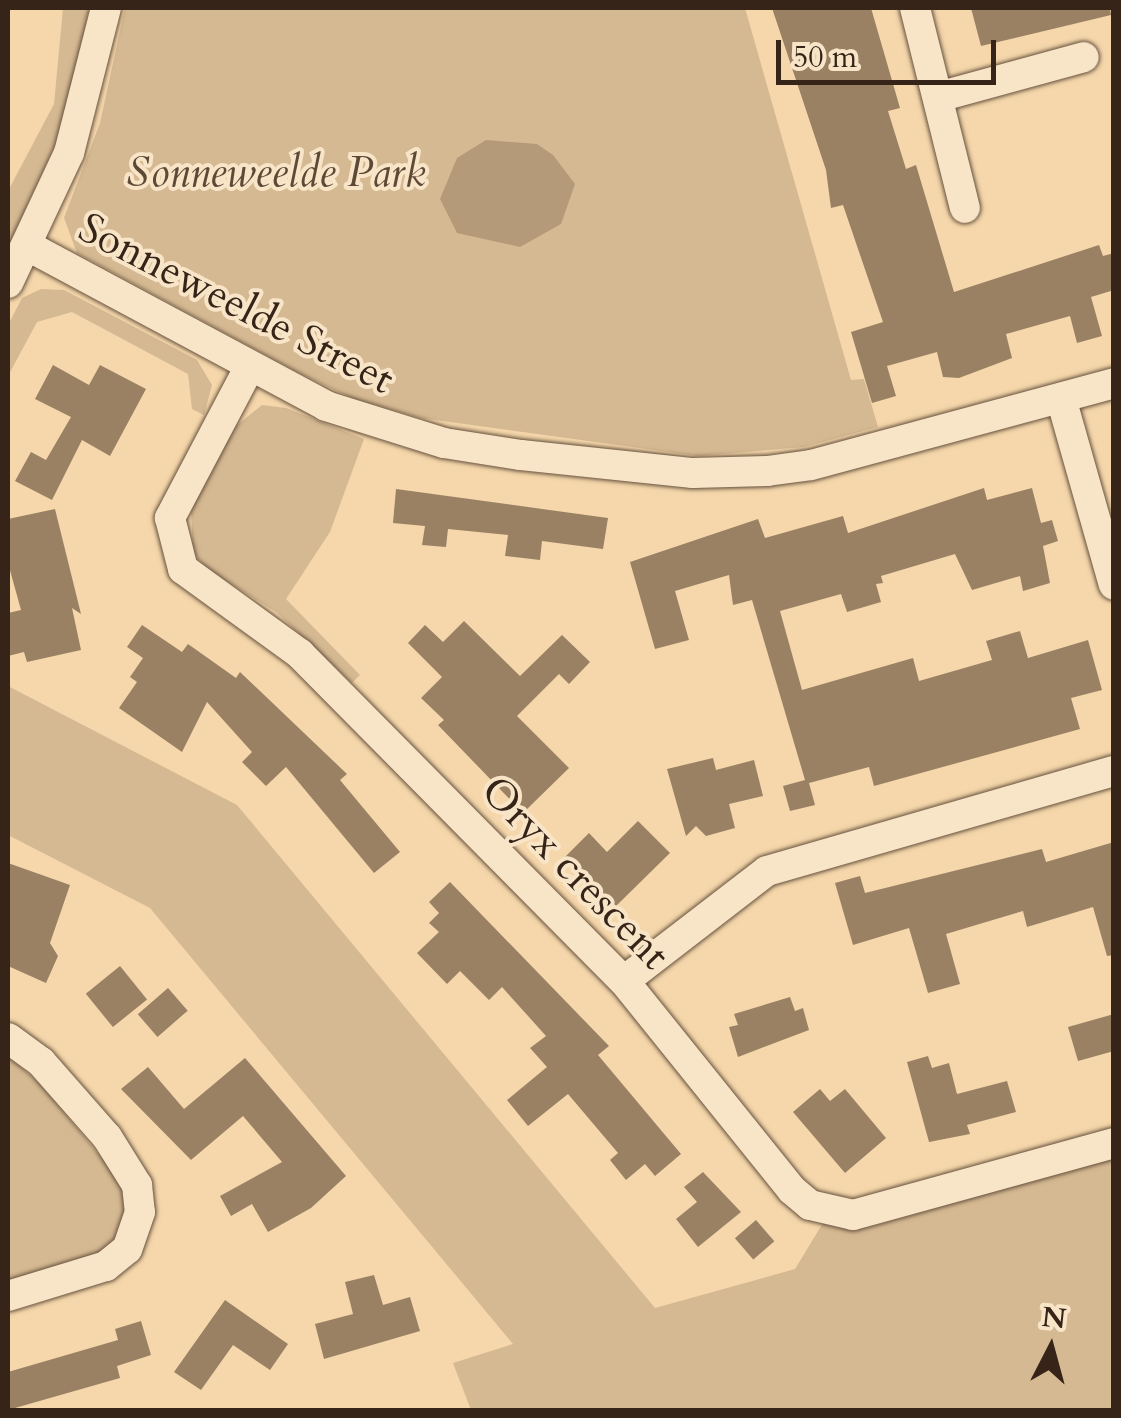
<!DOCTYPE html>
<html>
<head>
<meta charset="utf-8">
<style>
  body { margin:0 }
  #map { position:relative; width:1121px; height:1418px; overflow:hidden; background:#f5d7ab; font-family:Cardo,serif }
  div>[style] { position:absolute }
  .green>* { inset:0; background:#d5b992 }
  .water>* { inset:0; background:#b49a79 }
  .building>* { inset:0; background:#9a8164; transform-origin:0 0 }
  .roads { filter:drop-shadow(0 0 2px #66513d) drop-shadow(0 0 2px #66513d) }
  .minor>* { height:30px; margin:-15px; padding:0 15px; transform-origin:15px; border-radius:15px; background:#f8e5c8 }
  span { translate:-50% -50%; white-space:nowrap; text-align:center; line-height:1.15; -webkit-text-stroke:8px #f8e5c8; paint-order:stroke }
  .park-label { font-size:42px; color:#5e4936; font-style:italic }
  .street-label { font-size:42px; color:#372418 }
  .frame { position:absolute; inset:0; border:10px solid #372418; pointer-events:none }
  .north { position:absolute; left:1001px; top:1298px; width:100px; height:100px; -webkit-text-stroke:8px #f8e5c8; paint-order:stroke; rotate:6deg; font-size:28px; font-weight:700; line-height:40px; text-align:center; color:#372418 }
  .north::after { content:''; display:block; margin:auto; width:35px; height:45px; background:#372418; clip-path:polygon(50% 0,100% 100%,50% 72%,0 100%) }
  .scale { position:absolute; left:776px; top:40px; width:220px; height:45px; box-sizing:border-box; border:5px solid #372418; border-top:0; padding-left:12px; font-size:30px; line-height:35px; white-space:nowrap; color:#372418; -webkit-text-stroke:8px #f8e5c8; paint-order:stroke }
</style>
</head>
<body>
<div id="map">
  <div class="green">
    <div style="clip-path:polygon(63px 8px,89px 8px,73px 87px,56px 143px,8px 247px,8px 191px,54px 104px)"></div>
    <div style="clip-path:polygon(125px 8px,745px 8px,851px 380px,864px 379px,878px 427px,804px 447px,698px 456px,421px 418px,352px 398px,301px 374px,77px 253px,64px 218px,100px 123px)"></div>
    <div style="clip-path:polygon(41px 289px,64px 290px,197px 360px,212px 385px,204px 415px,192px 409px,188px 374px,72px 312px,37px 322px,8px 376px,8px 325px,22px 298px)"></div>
    <div style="clip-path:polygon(262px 405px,286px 408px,364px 439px,330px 532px,286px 599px,360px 675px,352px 683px,276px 612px,206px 568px,193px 552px,191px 510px,236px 426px)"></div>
    <div style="clip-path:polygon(8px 686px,237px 805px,655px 1308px,795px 1269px,823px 1223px,866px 1228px,1113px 1158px,1113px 1410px,471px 1410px,453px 1363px,513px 1344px,150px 908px,8px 835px)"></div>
    <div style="clip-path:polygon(8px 1056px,40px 1084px,119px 1179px,127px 1210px,120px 1234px,95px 1257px,8px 1281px)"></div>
  </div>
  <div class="water">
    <div style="clip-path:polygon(486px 140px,537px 144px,553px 155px,575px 184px,561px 224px,520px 247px,457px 233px,440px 199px,457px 158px)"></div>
  </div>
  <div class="building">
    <div style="clip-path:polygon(772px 8px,871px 8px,900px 108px,888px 111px,906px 169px,916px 165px,954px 292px,1099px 245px,1103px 256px,1114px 253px,1114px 290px,1091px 297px,1102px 336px,1077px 343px,1070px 316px,1006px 334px,1012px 358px,959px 378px,943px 377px,937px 352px,887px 366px,896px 396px,872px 403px,851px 332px,883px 322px,843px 205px,831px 208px,826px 170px)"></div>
    <div style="clip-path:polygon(971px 8px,1110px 8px,1111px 15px,981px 46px)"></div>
    <div style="clip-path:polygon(53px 365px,89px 385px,100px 365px,146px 389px,110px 456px,82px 440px,52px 500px,15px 481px,31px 452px,46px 460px,71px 417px,35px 399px)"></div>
    <div style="clip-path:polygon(984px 488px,987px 500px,1032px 488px,1041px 523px,1052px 520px,1058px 541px,1043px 546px,1050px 583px,1023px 591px,1020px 576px,972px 590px,955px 554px,881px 576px,883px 583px,876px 584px,881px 602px,847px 612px,841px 594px,780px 611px,802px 690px,913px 658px,919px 681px,992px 660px,986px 641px,1020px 631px,1028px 658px,1088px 640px,1102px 690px,1071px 698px,1080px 729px,874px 786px,869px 767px,809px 783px,815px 805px,790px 811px,783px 786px,805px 780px,752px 600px,733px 605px,729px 575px,675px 591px,689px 640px,655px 649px,630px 562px,758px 519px,765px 538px,843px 516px,848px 533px)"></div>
    <div style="clip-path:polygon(396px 489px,608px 518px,603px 549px,542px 541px,540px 560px,505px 556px,508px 535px,448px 529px,446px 547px,422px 545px,425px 526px,393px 523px)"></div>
    <div style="clip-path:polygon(55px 509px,81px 614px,72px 608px,81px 650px,27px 662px,24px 652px,8px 656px,8px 613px,21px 610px,8px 563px,8px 519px)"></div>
    <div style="clip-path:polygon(464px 621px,520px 676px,562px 635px,590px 662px,569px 684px,559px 674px,517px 716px,569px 768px,523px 813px,438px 725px,444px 720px,421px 698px,442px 677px,408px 643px,425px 625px,443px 642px)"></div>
    <div style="clip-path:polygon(142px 625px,182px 652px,188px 644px,236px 678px,240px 672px,347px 774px,340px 780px,400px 852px,374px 873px,286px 767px,266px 786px,242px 762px,252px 752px,207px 702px,182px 752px,119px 708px,137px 682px,130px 677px,143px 658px,127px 647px)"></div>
    <div style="clip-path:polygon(713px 758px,716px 770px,754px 760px,763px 796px,729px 804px,735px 828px,706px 836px,696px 826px,686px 836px,667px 769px)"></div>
    <div style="clip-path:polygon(638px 821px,670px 853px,616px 906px,565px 857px,589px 833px,607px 852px)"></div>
    <div style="clip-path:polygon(1114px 842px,1114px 955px,1107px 956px,1093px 907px,1027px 927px,1023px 911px,946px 934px,960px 984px,928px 993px,909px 928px,853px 945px,835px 883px,860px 876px,865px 893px,1042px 849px,1046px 862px)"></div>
    <div style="clip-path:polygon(8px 863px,70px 885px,50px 943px,58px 956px,46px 983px,8px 966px)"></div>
    <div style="clip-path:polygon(450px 882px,609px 1046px,598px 1055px,681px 1154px,655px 1176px,645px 1164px,626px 1180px,610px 1160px,618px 1153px,568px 1094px,528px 1126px,507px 1100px,547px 1067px,530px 1048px,546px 1036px,502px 987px,489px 1000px,460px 971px,447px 984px,417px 953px,439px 932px,429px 923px,439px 913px,429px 902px)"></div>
    <div style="left:120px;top:966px;width:43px;height:44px;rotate:51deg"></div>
    <div style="left:168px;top:988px;width:30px;height:40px;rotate:49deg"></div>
    <div style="clip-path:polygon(790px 997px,795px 1011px,803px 1008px,809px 1030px,738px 1057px,729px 1027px,738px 1025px,734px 1014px)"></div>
    <div style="clip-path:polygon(1114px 1014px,1114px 1051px,1078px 1061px,1068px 1027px)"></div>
    <div style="clip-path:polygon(928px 1056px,932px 1068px,949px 1063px,957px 1094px,1007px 1081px,1016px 1112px,967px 1125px,970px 1134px,929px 1142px,907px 1062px)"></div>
    <div style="clip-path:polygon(245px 1058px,346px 1176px,311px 1208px,268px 1232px,252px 1204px,231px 1216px,220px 1196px,282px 1162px,243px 1116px,191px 1160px,121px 1089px,148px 1067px,184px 1109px)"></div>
    <div style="clip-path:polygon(820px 1089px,830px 1101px,845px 1089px,886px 1138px,845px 1173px,793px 1112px)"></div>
    <div style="clip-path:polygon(703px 1172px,741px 1212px,698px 1247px,676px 1219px,697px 1202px,684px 1187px)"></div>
    <div style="left:756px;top:1220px;width:28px;height:28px;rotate:49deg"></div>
    <div style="clip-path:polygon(374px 1275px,383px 1305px,410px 1297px,420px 1331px,324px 1359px,315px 1324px,353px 1314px,345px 1282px)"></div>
    <div style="clip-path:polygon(225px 1300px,288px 1344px,270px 1370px,233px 1345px,201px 1390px,174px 1372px)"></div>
    <div style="clip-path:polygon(141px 1321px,151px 1355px,117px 1366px,120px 1378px,8px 1410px,8px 1372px,118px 1340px,115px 1329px)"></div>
  </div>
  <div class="roads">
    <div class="minor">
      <div style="left:915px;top:8px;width:206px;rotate:76deg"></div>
      <div style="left:938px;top:97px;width:151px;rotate:-15.3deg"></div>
      <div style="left:28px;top:246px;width:338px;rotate:28.2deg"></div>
      <div style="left:326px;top:406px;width:124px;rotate:17.4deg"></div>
      <div style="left:444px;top:443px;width:78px;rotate:8.9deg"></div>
      <div style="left:521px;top:455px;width:173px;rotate:6deg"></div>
      <div style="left:693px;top:473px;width:74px;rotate:-1.5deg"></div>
      <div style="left:767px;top:471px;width:44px;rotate:-7.8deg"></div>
      <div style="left:811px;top:465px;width:314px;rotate:-15.1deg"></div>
      <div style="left:8px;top:283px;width:144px;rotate:-64.9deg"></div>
      <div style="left:69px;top:153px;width:150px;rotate:-75.7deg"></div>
      <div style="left:250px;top:366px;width:172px;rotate:117.8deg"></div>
      <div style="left:170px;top:518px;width:53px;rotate:75.7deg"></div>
      <div style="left:183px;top:569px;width:145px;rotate:36deg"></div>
      <div style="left:300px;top:654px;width:460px;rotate:45.3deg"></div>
      <div style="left:624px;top:981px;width:268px;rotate:51.2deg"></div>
      <div style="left:792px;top:1190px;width:23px;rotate:40deg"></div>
      <div style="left:810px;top:1205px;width:44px;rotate:13.1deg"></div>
      <div style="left:853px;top:1215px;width:271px;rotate:-15.4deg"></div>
      <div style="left:1061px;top:398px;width:194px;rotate:74.2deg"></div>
      <div style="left:624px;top:981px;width:180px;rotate:-37.6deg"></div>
      <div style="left:767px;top:871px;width:361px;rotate:-16.1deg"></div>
      <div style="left:8px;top:1038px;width:41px;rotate:36deg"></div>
      <div style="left:41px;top:1062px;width:100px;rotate:48.7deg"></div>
      <div style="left:107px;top:1137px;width:57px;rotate:58deg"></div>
      <div style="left:137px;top:1185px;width:27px;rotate:84deg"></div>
      <div style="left:140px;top:1212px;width:39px;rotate:109deg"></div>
      <div style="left:127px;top:1249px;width:27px;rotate:141deg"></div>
      <div style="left:106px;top:1266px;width:102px;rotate:163deg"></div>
    </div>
  </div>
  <div class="park-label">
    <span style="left:276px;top:173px">Sonneweelde Park</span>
  </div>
  <div class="street-label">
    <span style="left:236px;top:304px;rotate:27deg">Sonneweelde Street</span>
    <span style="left:575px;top:873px;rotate:46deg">Oryx crescent</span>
  </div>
  <div class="frame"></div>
  <div class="north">N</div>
  <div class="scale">50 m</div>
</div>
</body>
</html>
